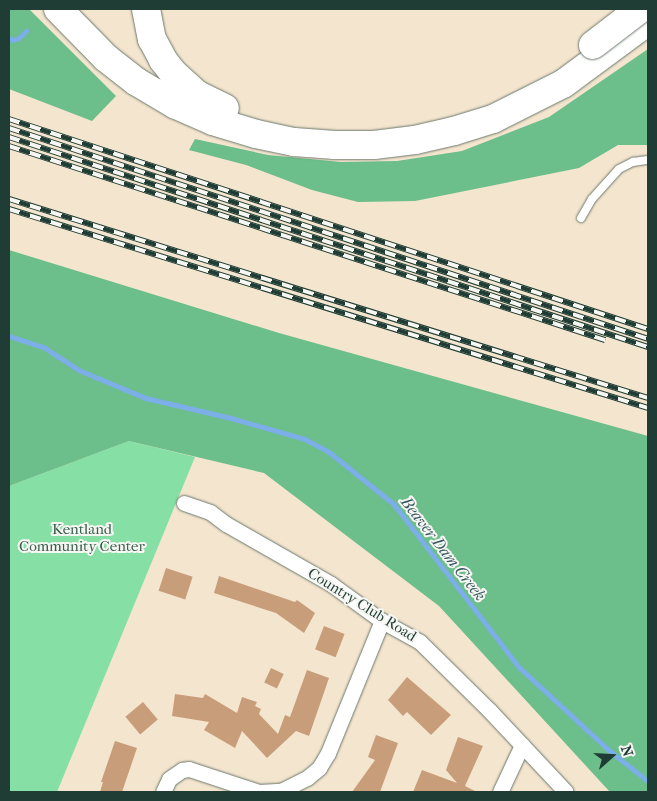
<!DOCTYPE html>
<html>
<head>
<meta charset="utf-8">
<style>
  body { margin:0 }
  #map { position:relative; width:657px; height:801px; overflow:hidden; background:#f4e5cf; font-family:"IM FELL French Canon",serif }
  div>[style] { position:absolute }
  .green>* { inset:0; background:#86dfa4 }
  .forest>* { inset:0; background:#6cbe8a }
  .stream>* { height:4.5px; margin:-2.25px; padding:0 2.25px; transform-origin:2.25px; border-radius:2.25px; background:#7caee8 }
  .building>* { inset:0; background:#c89e7a; transform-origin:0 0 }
  .roads { filter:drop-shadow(0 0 1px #6a786a) drop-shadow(0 0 1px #6a786a) }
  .lane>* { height:8px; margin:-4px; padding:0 4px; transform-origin:4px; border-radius:4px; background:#fff }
  .street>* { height:15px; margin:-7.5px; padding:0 7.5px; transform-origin:7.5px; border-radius:7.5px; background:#fff }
  .highway>* { height:28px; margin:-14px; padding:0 14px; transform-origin:14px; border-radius:14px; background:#fff }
  .rail>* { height:5.5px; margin-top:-2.75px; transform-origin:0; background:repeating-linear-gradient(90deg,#f6f6f2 0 11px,#1f3d34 0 22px); box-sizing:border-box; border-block:1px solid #1f3d34 }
  .bridges { filter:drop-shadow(0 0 1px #6a786a) drop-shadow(0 0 1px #6a786a) }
  .highway-bridge>* { height:28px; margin:-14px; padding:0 14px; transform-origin:14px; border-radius:14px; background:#fff }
  span { translate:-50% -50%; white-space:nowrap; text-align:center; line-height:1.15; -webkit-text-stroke:4px #f6f6f2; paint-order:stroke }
  .park-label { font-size:15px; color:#345d4a }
  .street-label { font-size:15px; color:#1f3d34 }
  .water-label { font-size:16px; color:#365961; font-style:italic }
  .frame { position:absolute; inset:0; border:10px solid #1f3d34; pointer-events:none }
  .north { position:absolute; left:587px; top:731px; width:50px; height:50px; -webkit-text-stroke:4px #f6f6f2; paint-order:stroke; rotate:71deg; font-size:14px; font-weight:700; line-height:20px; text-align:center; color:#1f3d34 }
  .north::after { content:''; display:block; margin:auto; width:18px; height:22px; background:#1f3d34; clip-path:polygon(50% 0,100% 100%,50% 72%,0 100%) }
</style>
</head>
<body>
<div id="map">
  <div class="green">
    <div style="clip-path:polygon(129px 441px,195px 457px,57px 792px,9px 792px,9px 486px)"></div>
  </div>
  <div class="forest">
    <div style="clip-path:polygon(9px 9px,29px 9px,116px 96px,92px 121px,9px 89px)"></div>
    <div style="clip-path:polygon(648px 49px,648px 145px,618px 145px,579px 168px,415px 201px,358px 202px,312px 190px,246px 165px,189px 150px,195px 139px,268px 155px,341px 162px,397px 161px,462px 151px,549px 117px)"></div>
    <div style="clip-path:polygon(9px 250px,279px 333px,648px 436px,648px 792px,610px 792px,439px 606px,264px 473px,129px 441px,9px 486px)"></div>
  </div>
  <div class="stream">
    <div style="left:9px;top:38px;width:4px;rotate:27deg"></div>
    <div style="left:13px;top:40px;width:6px;rotate:-18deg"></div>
    <div style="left:19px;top:38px;width:10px;rotate:-45deg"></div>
    <div style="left:9px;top:336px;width:38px;rotate:18deg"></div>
    <div style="left:45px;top:348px;width:40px;rotate:32.9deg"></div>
    <div style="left:79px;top:370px;width:73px;rotate:22.7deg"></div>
    <div style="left:146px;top:398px;width:87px;rotate:13.2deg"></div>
    <div style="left:231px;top:418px;width:77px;rotate:15.8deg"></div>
    <div style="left:305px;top:439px;width:26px;rotate:28deg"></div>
    <div style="left:328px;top:451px;width:85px;rotate:38.8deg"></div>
    <div style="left:394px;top:504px;width:205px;rotate:52.5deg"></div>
    <div style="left:519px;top:667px;width:122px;rotate:42.7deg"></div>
    <div style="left:609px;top:750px;width:50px;rotate:38.5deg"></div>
  </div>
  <div class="building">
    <div style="left:166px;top:568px;width:28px;height:24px;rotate:18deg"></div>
    <div style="clip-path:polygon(219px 576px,295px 602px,297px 600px,315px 613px,304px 633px,276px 613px,214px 593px)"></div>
    <div style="left:324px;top:626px;width:22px;height:25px;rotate:21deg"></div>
    <div style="left:271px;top:668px;width:14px;height:16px;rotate:25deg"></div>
    <div style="clip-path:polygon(307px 670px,329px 678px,309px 736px,296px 731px,267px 758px,242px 731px,235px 748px,204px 730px,209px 722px,172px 716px,175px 694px,203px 698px,205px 694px,237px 713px,242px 697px,257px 702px,255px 706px,261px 709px,259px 714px,278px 734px,285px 715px,290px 717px)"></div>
    <div style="clip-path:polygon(407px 677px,451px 715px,431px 735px,407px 712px,403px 716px,388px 700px)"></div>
    <div style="left:143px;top:702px;width:23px;height:23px;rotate:50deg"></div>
    <div style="clip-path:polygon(376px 735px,398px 743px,380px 792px,352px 792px,375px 760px,368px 757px)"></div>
    <div style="clip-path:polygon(458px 737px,483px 746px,465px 786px,477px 792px,413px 792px,422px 770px,457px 783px,446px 770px)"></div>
    <div style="clip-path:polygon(115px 741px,137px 748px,122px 792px,100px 792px,103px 782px,101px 782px)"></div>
  </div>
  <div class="roads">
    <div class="lane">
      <div style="left:581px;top:218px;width:22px;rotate:-60deg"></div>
      <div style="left:592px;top:199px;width:40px;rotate:-48deg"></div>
      <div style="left:619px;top:169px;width:16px;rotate:-27deg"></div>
      <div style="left:633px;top:162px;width:15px;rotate:-8deg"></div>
    </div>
    <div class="street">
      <div style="left:184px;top:503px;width:28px;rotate:19deg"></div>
      <div style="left:210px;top:512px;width:20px;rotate:37deg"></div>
      <div style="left:226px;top:524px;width:121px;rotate:29.7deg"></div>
      <div style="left:331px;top:584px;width:63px;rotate:36deg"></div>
      <div style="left:382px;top:621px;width:43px;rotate:28.9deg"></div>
      <div style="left:420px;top:642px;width:97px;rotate:44.6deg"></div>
      <div style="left:489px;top:710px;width:112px;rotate:46.8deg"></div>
      <div style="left:163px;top:792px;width:14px;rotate:-65deg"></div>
      <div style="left:169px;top:779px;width:16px;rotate:-35deg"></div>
      <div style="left:182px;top:770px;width:7px;rotate:-8deg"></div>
      <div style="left:189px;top:769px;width:74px;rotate:18.2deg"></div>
      <div style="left:259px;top:792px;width:22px;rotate:-3deg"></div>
      <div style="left:281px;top:791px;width:29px;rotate:-27deg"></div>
      <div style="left:307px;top:778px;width:16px;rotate:-40deg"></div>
      <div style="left:319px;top:768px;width:17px;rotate:-59deg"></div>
      <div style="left:328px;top:753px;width:143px;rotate:-67.8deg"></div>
      <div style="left:500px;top:792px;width:52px;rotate:-64.9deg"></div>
    </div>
    <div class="highway">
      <div style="left:58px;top:9px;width:69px;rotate:45.6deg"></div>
      <div style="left:106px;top:58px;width:39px;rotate:38deg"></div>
      <div style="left:137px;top:82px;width:45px;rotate:30.5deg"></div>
      <div style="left:176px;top:105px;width:40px;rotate:23.4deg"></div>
      <div style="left:213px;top:121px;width:45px;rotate:16.8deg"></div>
      <div style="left:256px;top:134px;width:39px;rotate:12deg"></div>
      <div style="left:294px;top:142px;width:41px;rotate:4.2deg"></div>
      <div style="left:335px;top:145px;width:39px"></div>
      <div style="left:374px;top:145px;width:41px;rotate:-7deg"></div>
      <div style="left:415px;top:140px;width:40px;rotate:-13deg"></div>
      <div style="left:454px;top:131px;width:41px;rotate:-17.1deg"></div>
      <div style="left:493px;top:119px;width:78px;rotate:-26.6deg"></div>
      <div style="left:563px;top:84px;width:106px;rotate:-36.5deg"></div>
      <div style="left:146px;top:9px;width:31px;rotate:79deg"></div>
      <div style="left:152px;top:39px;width:24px;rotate:62deg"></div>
      <div style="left:163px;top:60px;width:16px;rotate:52deg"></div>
      <div style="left:173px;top:73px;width:31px;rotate:42deg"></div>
      <div style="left:196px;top:94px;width:32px;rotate:26deg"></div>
    </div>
  </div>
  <div class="rail">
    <div style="left:9px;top:119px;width:673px;rotate:18.19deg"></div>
    <div style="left:9px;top:128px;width:673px;rotate:18.27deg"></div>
    <div style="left:9px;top:137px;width:673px;rotate:18.19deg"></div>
    <div style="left:9px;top:146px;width:627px;rotate:18.03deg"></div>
    <div style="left:9px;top:199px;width:669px;rotate:17.3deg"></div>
    <div style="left:9px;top:209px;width:669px;rotate:17.3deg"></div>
  </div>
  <div class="bridges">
    <div class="highway-bridge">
      <div style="left:593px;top:45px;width:59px;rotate:-37.5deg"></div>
    </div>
  </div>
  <div class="park-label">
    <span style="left:82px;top:538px">Kentland<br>Community Center</span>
  </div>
  <div class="street-label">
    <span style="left:362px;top:605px;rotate:32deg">Country Club Road</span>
  </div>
  <div class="water-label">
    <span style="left:443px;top:549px;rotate:52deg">Beaver Dam Creek</span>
  </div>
  <div class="frame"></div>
  <div class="north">N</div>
</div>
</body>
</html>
